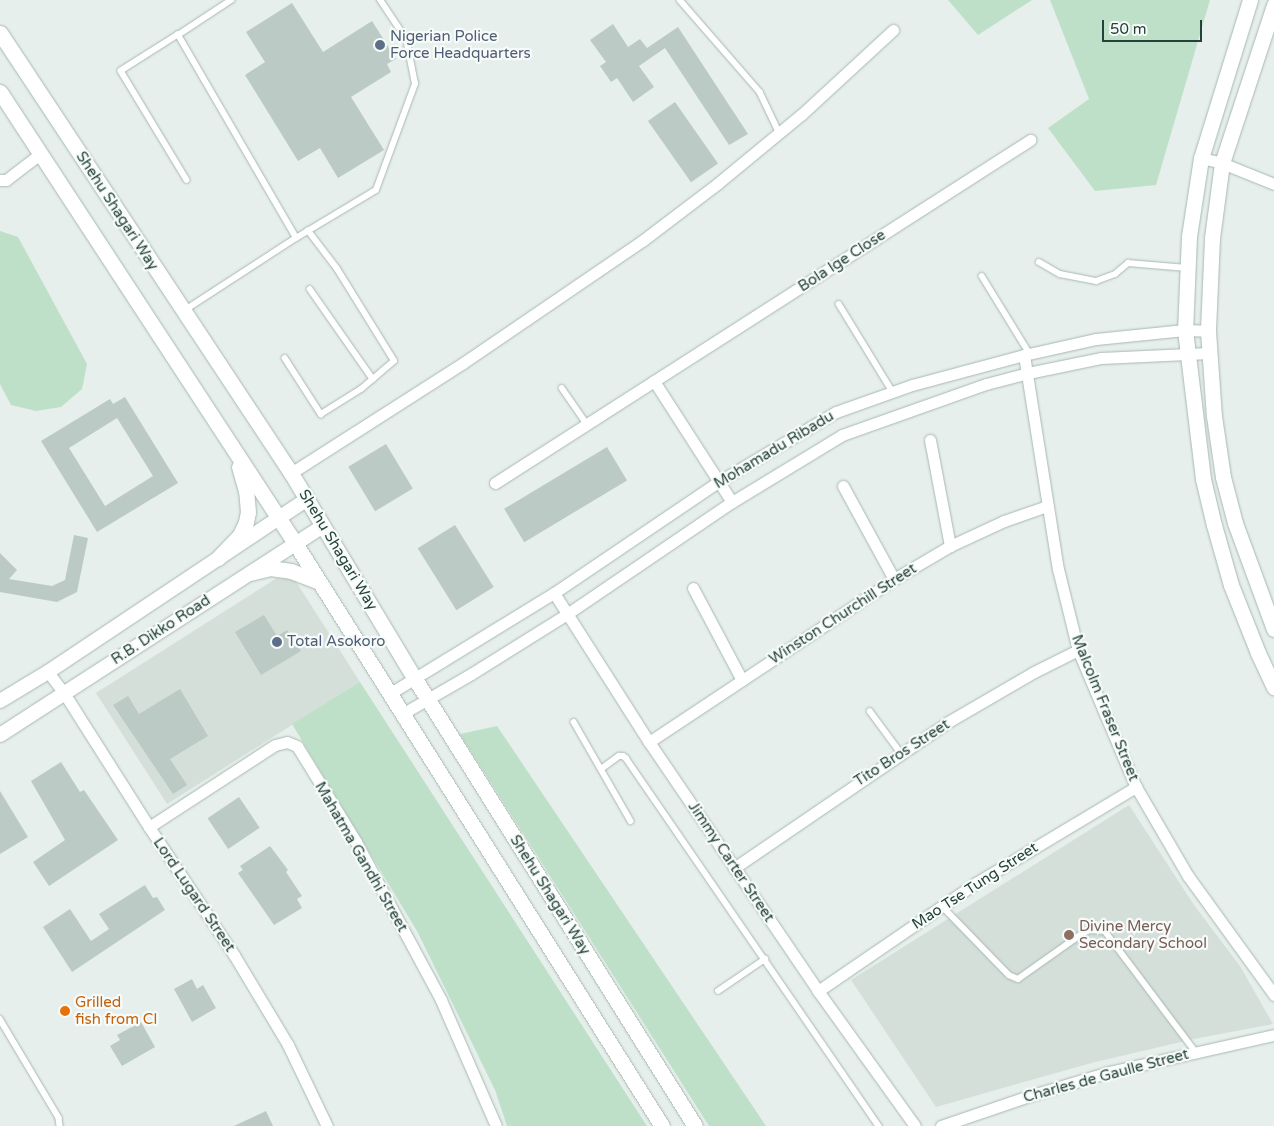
<!DOCTYPE html>
<html>
<head>
<meta charset="utf-8">
<style>
  body { margin:0 }
  #map { position:relative; width:1274px; height:1126px; overflow:hidden; background:#e6efeb; font-family:"Varela Round",sans-serif }
  div>[style] { position:absolute }
  .built>* { inset:0; background:#d4dfda }
  .green>* { inset:0; background:#bfe0c8 }
  .building>* { inset:0; background:#bbcac4; transform-origin:0 0 }
  .roads { filter:drop-shadow(0 0 1px #a8b8b2) drop-shadow(0 0 1px #a8b8b2) }
  .service>* { height:5.5px; margin:-2.75px; padding:0 2.75px; transform-origin:2.75px; border-radius:2.75px; background:#fff }
  .minor>* { height:11px; margin:-5.5px; padding:0 5.5px; transform-origin:5.5px; border-radius:5.5px; background:#fff }
  .tertiary>* { height:14px; margin:-7px; padding:0 7px; transform-origin:7px; border-radius:7px; background:#fff }
  .secondary>* { height:15px; margin:-7.5px; padding:0 7.5px; transform-origin:7.5px; border-radius:7.5px; background:#fff }
  .dots>* { width:14px; height:14px; translate:-50% -50%; box-sizing:border-box; border:2px solid #f7fbf9; border-radius:50% }
  span { translate:-50% -50%; white-space:nowrap; text-align:center; line-height:1.15; -webkit-text-stroke:4.5px #f7fbf9; paint-order:stroke }
  .service-label { font-size:15px; color:#4e5e75 }
  .left { translate:0 -50%; text-align:left }
  .street-label { font-size:15px; color:#24423a }
  .education-label { font-size:15px; color:#785e54 }
  .food-label { font-size:15px; color:#c56008 }
  .scale { position:absolute; left:1102px; top:20px; width:100px; height:22px; box-sizing:border-box; border:2px solid #24423a; border-top:0; padding-left:6px; font-size:15px; line-height:18px; white-space:nowrap; color:#24423a; -webkit-text-stroke:4px #f7fbf9; paint-order:stroke }
</style>
</head>
<body>
<div id="map">
  <div class="built">
    <div style="clip-path:polygon(277px 578px,295px 580px,360px 682px,167px 804px,96px 693px)"></div>
    <div style="clip-path:polygon(1129px 805px,1194px 905px,1240px 966px,1273px 1024px,1194px 1039px,1095px 1062px,936px 1107px,851px 980px)"></div>
  </div>
  <div class="green">
    <div style="clip-path:polygon(948px 0,1032px 0,978px 35px)"></div>
    <div style="clip-path:polygon(1050px 0,1210px 0,1156px 185px,1095px 191px,1048px 128px,1089px 99px)"></div>
    <div style="clip-path:polygon(0 231px,18px 237px,87px 364px,82px 389px,61px 407px,36px 411px,11px 405px,0 384px)"></div>
    <div style="clip-path:polygon(360px 682px,647px 1126px,507px 1126px,495px 1090px,417px 931px,292px 724px)"></div>
    <div style="clip-path:polygon(497px 726px,766px 1126px,709px 1126px,460px 734px)"></div>
  </div>
  <div class="building">
    <div style="clip-path:polygon(292px 3px,323px 52px,372px 21px,396px 59px,387px 64px,391px 72px,351px 97px,384px 150px,338px 178px,320px 148px,298px 161px,245px 75px,265px 62px,246px 32px)"></div>
    <div style="clip-path:polygon(613px 24px,628px 47px,640px 39px,647px 48px,678px 27px,748px 134px,729px 145px,665px 48px,639px 66px,654px 87px,633px 102px,617px 78px,611px 82px,600px 66px,606px 62px,590px 40px)"></div>
    <div style="left:675px;top:102px;width:75px;height:33px;rotate:55deg"></div>
    <div style="clip-path:polygon(evenodd,125px 397px,178px 483px,97px 532px,41px 441px,110px 399px,113px 404px,125px 397px,117px 418px,153px 476px,105px 506px,69px 448px,117px 418px)"></div>
    <div style="left:386px;top:444px;width:52px;height:44px;rotate:59deg"></div>
    <div style="left:607px;top:447px;width:39px;height:120px;rotate:59deg"></div>
    <div style="left:455px;top:525px;width:73px;height:44px;rotate:58deg"></div>
    <div style="clip-path:polygon(74px 535px,88px 538px,77px 592px,57px 602px,0 592px,0 553px,17px 570px,9px 579px,52px 586px,65px 580px)"></div>
    <div style="clip-path:polygon(264px 615px,277px 636px,287px 630px,301px 651px,261px 675px,235px 632px)"></div>
    <div style="clip-path:polygon(180px 689px,208px 736px,170px 759px,187px 785px,173px 794px,113px 705px,128px 696px,139px 714px)"></div>
    <div style="clip-path:polygon(61px 762px,80px 792px,84px 790px,118px 840px,49px 886px,33px 862px,65px 840px,31px 781px)"></div>
    <div style="clip-path:polygon(0 791px,28px 837px,0 854px)"></div>
    <div style="left:239px;top:797px;width:37px;height:38px;rotate:56deg"></div>
    <div style="clip-path:polygon(270px 846px,288px 870px,286px 872px,302px 896px,297px 899px,302px 908px,274px 925px,238px 873px,243px 870px,240px 866px)"></div>
    <div style="clip-path:polygon(145px 885px,153px 898px,157px 897px,165px 910px,72px 972px,43px 927px,70px 909px,91px 941px,109px 929px,99px 914px)"></div>
    <div style="clip-path:polygon(192px 979px,197px 989px,203px 985px,216px 1008px,192px 1022px,174px 989px)"></div>
    <div style="clip-path:polygon(141px 1022px,155px 1047px,122px 1066px,110px 1046px,120px 1040px,117px 1035px)"></div>
    <div style="clip-path:polygon(266px 1111px,273px 1126px,234px 1126px)"></div>
  </div>
  <div class="roads">
    <div class="service">
      <div style="left:680px;top:0;width:122px;rotate:49deg"></div>
      <div style="left:760px;top:92px;width:44px;rotate:64.6deg"></div>
      <div style="left:178px;top:35px;width:64px;rotate:-33.4deg"></div>
      <div style="left:296px;top:238px;width:93px;rotate:-31deg"></div>
      <div style="left:376px;top:190px;width:113px;rotate:-69.8deg"></div>
      <div style="left:415px;top:84px;width:46px;rotate:-101.3deg"></div>
      <div style="left:406px;top:39px;width:47px;rotate:-123.7deg"></div>
      <div style="left:1039px;top:262px;width:24px;rotate:30deg"></div>
      <div style="left:1060px;top:274px;width:37px;rotate:11deg"></div>
      <div style="left:1096px;top:281px;width:20px;rotate:-20deg"></div>
      <div style="left:1115px;top:274px;width:17px;rotate:-40deg"></div>
      <div style="left:1128px;top:263px;width:59px;rotate:4.8deg"></div>
      <div style="left:982px;top:276px;width:92px;rotate:58.4deg"></div>
      <div style="left:310px;top:289px;width:110px;rotate:55deg"></div>
      <div style="left:839px;top:304px;width:103px;rotate:58.5deg"></div>
      <div style="left:185px;top:310px;width:132px;rotate:-33deg"></div>
      <div style="left:296px;top:238px;width:235px;rotate:-120.2deg"></div>
      <div style="left:178px;top:35px;width:67px;rotate:147.7deg"></div>
      <div style="left:121px;top:71px;width:127px;rotate:58.8deg"></div>
      <div style="left:285px;top:358px;width:67px;rotate:57.3deg"></div>
      <div style="left:321px;top:414px;width:47px;rotate:-32deg"></div>
      <div style="left:361px;top:389px;width:43px;rotate:-40.3deg"></div>
      <div style="left:394px;top:361px;width:108px;rotate:-121.8deg"></div>
      <div style="left:337px;top:269px;width:48px;rotate:-127.3deg"></div>
      <div style="left:562px;top:388px;width:44px;rotate:55.2deg"></div>
      <div style="left:870px;top:711px;width:52px;rotate:53.6deg"></div>
      <div style="left:574px;top:722px;width:114px;rotate:60.1deg"></div>
      <div style="left:601px;top:769px;width:22px;rotate:-36deg"></div>
      <div style="left:619px;top:756px;width:4px"></div>
      <div style="left:623px;top:756px;width:4px;rotate:34deg"></div>
      <div style="left:626px;top:758px;width:447px;rotate:55.5deg"></div>
      <div style="left:942px;top:906px;width:96px;rotate:45.8deg"></div>
      <div style="left:1009px;top:975px;width:10px;rotate:24deg"></div>
      <div style="left:1018px;top:979px;width:80px;rotate:-35.3deg"></div>
      <div style="left:1083px;top:933px;width:8px;rotate:-23deg"></div>
      <div style="left:1090px;top:930px;width:15px;rotate:4deg"></div>
      <div style="left:1105px;top:931px;width:151px;rotate:53.1deg"></div>
      <div style="left:718px;top:991px;width:57px;rotate:-34.2deg"></div>
      <div style="left:0;top:1019px;width:115px;rotate:59.2deg"></div>
      <div style="left:59px;top:1118px;width:8px;rotate:83deg"></div>
    </div>
    <div class="minor">
      <div style="left:1201px;top:158px;width:22px;rotate:13deg"></div>
      <div style="left:1222px;top:163px;width:56px;rotate:22deg"></div>
      <div style="left:0;top:180px;width:6px"></div>
      <div style="left:6px;top:180px;width:43px;rotate:-37.4deg"></div>
      <div style="left:1024px;top:355px;width:217px;rotate:81deg"></div>
      <div style="left:1058px;top:569px;width:83px;rotate:76.1deg"></div>
      <div style="left:1078px;top:650px;width:149px;rotate:67.1deg"></div>
      <div style="left:1136px;top:787px;width:103px;rotate:59.7deg"></div>
      <div style="left:1188px;top:876px;width:147px;rotate:54.1deg"></div>
      <div style="left:654px;top:381px;width:144px;rotate:57.2deg"></div>
      <div style="left:930px;top:440px;width:108px;rotate:79.3deg"></div>
      <div style="left:291px;top:473px;width:204px;rotate:-32.6deg"></div>
      <div style="left:463px;top:363px;width:217px;rotate:-34.3deg"></div>
      <div style="left:642px;top:241px;width:94px;rotate:-37.2deg"></div>
      <div style="left:717px;top:184px;width:110px;rotate:-39.5deg"></div>
      <div style="left:802px;top:114px;width:124px;rotate:-42.7deg"></div>
      <div style="left:495px;top:483px;width:636px;rotate:-32.66deg"></div>
      <div style="left:843px;top:486px;width:106px;rotate:61.3deg"></div>
      <div style="left:693px;top:588px;width:104px;rotate:62deg"></div>
      <div style="left:554px;top:593px;width:177px;rotate:57.5deg"></div>
      <div style="left:649px;top:742px;width:301px;rotate:55.8deg"></div>
      <div style="left:818px;top:991px;width:166px;rotate:54.3deg"></div>
      <div style="left:48px;top:672px;width:26px;rotate:53deg"></div>
      <div style="left:64px;top:693px;width:159px;rotate:57.6deg"></div>
      <div style="left:149px;top:827px;width:154px;rotate:56.4deg"></div>
      <div style="left:234px;top:955px;width:105px;rotate:59deg"></div>
      <div style="left:288px;top:1045px;width:90px;rotate:64.3deg"></div>
      <div style="left:389px;top:694px;width:193px;rotate:-31.5deg"></div>
      <div style="left:554px;top:593px;width:198px;rotate:-34.1deg"></div>
      <div style="left:718px;top:482px;width:137px;rotate:-30.7deg"></div>
      <div style="left:836px;top:412px;width:81px;rotate:-19.6deg"></div>
      <div style="left:912px;top:385px;width:116px;rotate:-15deg"></div>
      <div style="left:1024px;top:355px;width:74px;rotate:-12.5deg"></div>
      <div style="left:1096px;top:339px;width:89px;rotate:-5.8deg"></div>
      <div style="left:1185px;top:330px;width:23px;rotate:2deg"></div>
      <div style="left:402px;top:714px;width:80px;rotate:-30.1deg"></div>
      <div style="left:471px;top:674px;width:113px;rotate:-32deg"></div>
      <div style="left:567px;top:614px;width:199px;rotate:-34.2deg"></div>
      <div style="left:732px;top:502px;width:129px;rotate:-31.3deg"></div>
      <div style="left:842px;top:435px;width:153px;rotate:-19.5deg"></div>
      <div style="left:986px;top:384px;width:43px;rotate:-14.7deg"></div>
      <div style="left:1028px;top:373px;width:75px;rotate:-11.6deg"></div>
      <div style="left:1101px;top:358px;width:108px;rotate:-2.7deg"></div>
      <div style="left:649px;top:742px;width:294px;rotate:-33.6deg"></div>
      <div style="left:894px;top:579px;width:65px;rotate:-30.5deg"></div>
      <div style="left:950px;top:546px;width:60px;rotate:-24.8deg"></div>
      <div style="left:1004px;top:521px;width:46px;rotate:-19.2deg"></div>
      <div style="left:149px;top:827px;width:150px;rotate:-33.1deg"></div>
      <div style="left:275px;top:745px;width:12px;rotate:-14deg"></div>
      <div style="left:287px;top:742px;width:11px;rotate:22deg"></div>
      <div style="left:297px;top:746px;width:113px;rotate:58.4deg"></div>
      <div style="left:356px;top:842px;width:179px;rotate:61.7deg"></div>
      <div style="left:441px;top:1000px;width:137px;rotate:66.4deg"></div>
      <div style="left:734px;top:868px;width:259px;rotate:-34.3deg"></div>
      <div style="left:948px;top:722px;width:99px;rotate:-30.2deg"></div>
      <div style="left:1034px;top:672px;width:49px;rotate:-26.6deg"></div>
      <div style="left:818px;top:991px;width:191px;rotate:-34.4deg"></div>
      <div style="left:976px;top:883px;width:187px;rotate:-31deg"></div>
      <div style="left:941px;top:1126px;width:93px;rotate:-18.8deg"></div>
      <div style="left:1029px;top:1096px;width:79px;rotate:-16.8deg"></div>
      <div style="left:1105px;top:1073px;width:173px;rotate:-12.7deg"></div>
    </div>
    <div class="tertiary">
      <div style="left:0;top:701px;width:56px;rotate:-31.1deg"></div>
      <div style="left:48px;top:672px;width:311px;rotate:-33.7deg"></div>
      <div style="left:0;top:735px;width:385px;rotate:-32.9deg"></div>
    </div>
    <div class="secondary">
      <div style="left:1250px;top:0;width:165px;rotate:107.2deg"></div>
      <div style="left:1201px;top:158px;width:79px;rotate:98.7deg"></div>
      <div style="left:1189px;top:236px;width:94px;rotate:92.4deg"></div>
      <div style="left:1185px;top:330px;width:150px;rotate:83.1deg"></div>
      <div style="left:1203px;top:479px;width:47px;rotate:76.6deg"></div>
      <div style="left:1214px;top:525px;width:62px;rotate:74.2deg"></div>
      <div style="left:1231px;top:585px;width:73px;rotate:68.3deg"></div>
      <div style="left:1258px;top:653px;width:38px;rotate:65deg"></div>
      <div style="left:1274px;top:5px;width:166px;rotate:108.2deg"></div>
      <div style="left:1222px;top:163px;width:76px;rotate:97.6deg"></div>
      <div style="left:1212px;top:238px;width:93px;rotate:92.5deg"></div>
      <div style="left:1208px;top:331px;width:85px;rotate:86deg"></div>
      <div style="left:1214px;top:416px;width:62px;rotate:81.6deg"></div>
      <div style="left:1223px;top:477px;width:48px;rotate:75.4deg"></div>
      <div style="left:1235px;top:523px;width:113px;rotate:69.8deg"></div>
      <div style="left:0;top:33px;width:528px;rotate:56.52deg"></div>
      <div style="left:291px;top:473px;width:240px;rotate:59deg"></div>
      <div style="left:415px;top:679px;width:527px;rotate:57.94deg"></div>
      <div style="left:0;top:92px;width:539px;rotate:56.81deg"></div>
      <div style="left:295px;top:543px;width:689px;rotate:57.81deg"></div>
      <div style="left:218px;top:558px;width:32px;rotate:-46deg"></div>
      <div style="left:240px;top:535px;width:14px;rotate:-65deg"></div>
      <div style="left:246px;top:522px;width:10px;rotate:-79deg"></div>
      <div style="left:248px;top:512px;width:21px;rotate:-95deg"></div>
      <div style="left:246px;top:491px;width:25px;rotate:-106deg"></div>
      <div style="left:250px;top:573px;width:21px;rotate:-14deg"></div>
      <div style="left:270px;top:568px;width:21px;rotate:8deg"></div>
      <div style="left:291px;top:571px;width:30px;rotate:21deg"></div>
    </div>
  </div>
  <div class="dots">
    <div style="left:380px;top:45px;background:#5c6f8a"></div>
    <div style="left:277px;top:642px;background:#5c6f8a"></div>
    <div style="left:1069px;top:935px;background:#8d6e63"></div>
    <div style="left:65px;top:1011px;background:#e8710a"></div>
  </div>
  <div class="service-label">
    <span class="left" style="left:390px;top:45px">Nigerian Police<br>Force Headquarters</span>
    <span class="left" style="left:287px;top:642px">Total Asokoro</span>
  </div>
  <div class="street-label">
    <span style="left:117px;top:211px;rotate:57deg">Shehu Shagari Way</span>
    <span style="left:842px;top:261px;rotate:-33deg">Bola Ige Close</span>
    <span style="left:774px;top:450px;rotate:-31deg">Mohamadu Ribadu</span>
    <span style="left:338px;top:550px;rotate:59deg">Shehu Shagari Way</span>
    <span style="left:843px;top:614px;rotate:-33deg">Winston Churchill Street</span>
    <span style="left:161px;top:630px;rotate:-33deg">R.B. Dikko Road</span>
    <span style="left:1105px;top:708px;rotate:68deg">Malcolm Fraser Street</span>
    <span style="left:902px;top:753px;rotate:-33deg">Tito Bros Street</span>
    <span style="left:361px;top:857px;rotate:60deg">Mahatma Gandhi Street</span>
    <span style="left:731px;top:862px;rotate:56deg">Jimmy Carter Street</span>
    <span style="left:975px;top:886px;rotate:-33deg">Mao Tse Tung Street</span>
    <span style="left:194px;top:895px;rotate:56deg">Lord Lugard Street</span>
    <span style="left:550px;top:895px;rotate:58deg">Shehu Shagari Way</span>
    <span style="left:1106px;top:1076px;rotate:-15deg">Charles de Gaulle Street</span>
  </div>
  <div class="education-label">
    <span class="left" style="left:1079px;top:935px">Divine Mercy<br>Secondary School</span>
  </div>
  <div class="food-label">
    <span class="left" style="left:75px;top:1011px">Grilled<br>fish from CI</span>
  </div>
  <div class="scale">50 m</div>
</div>
</body>
</html>
